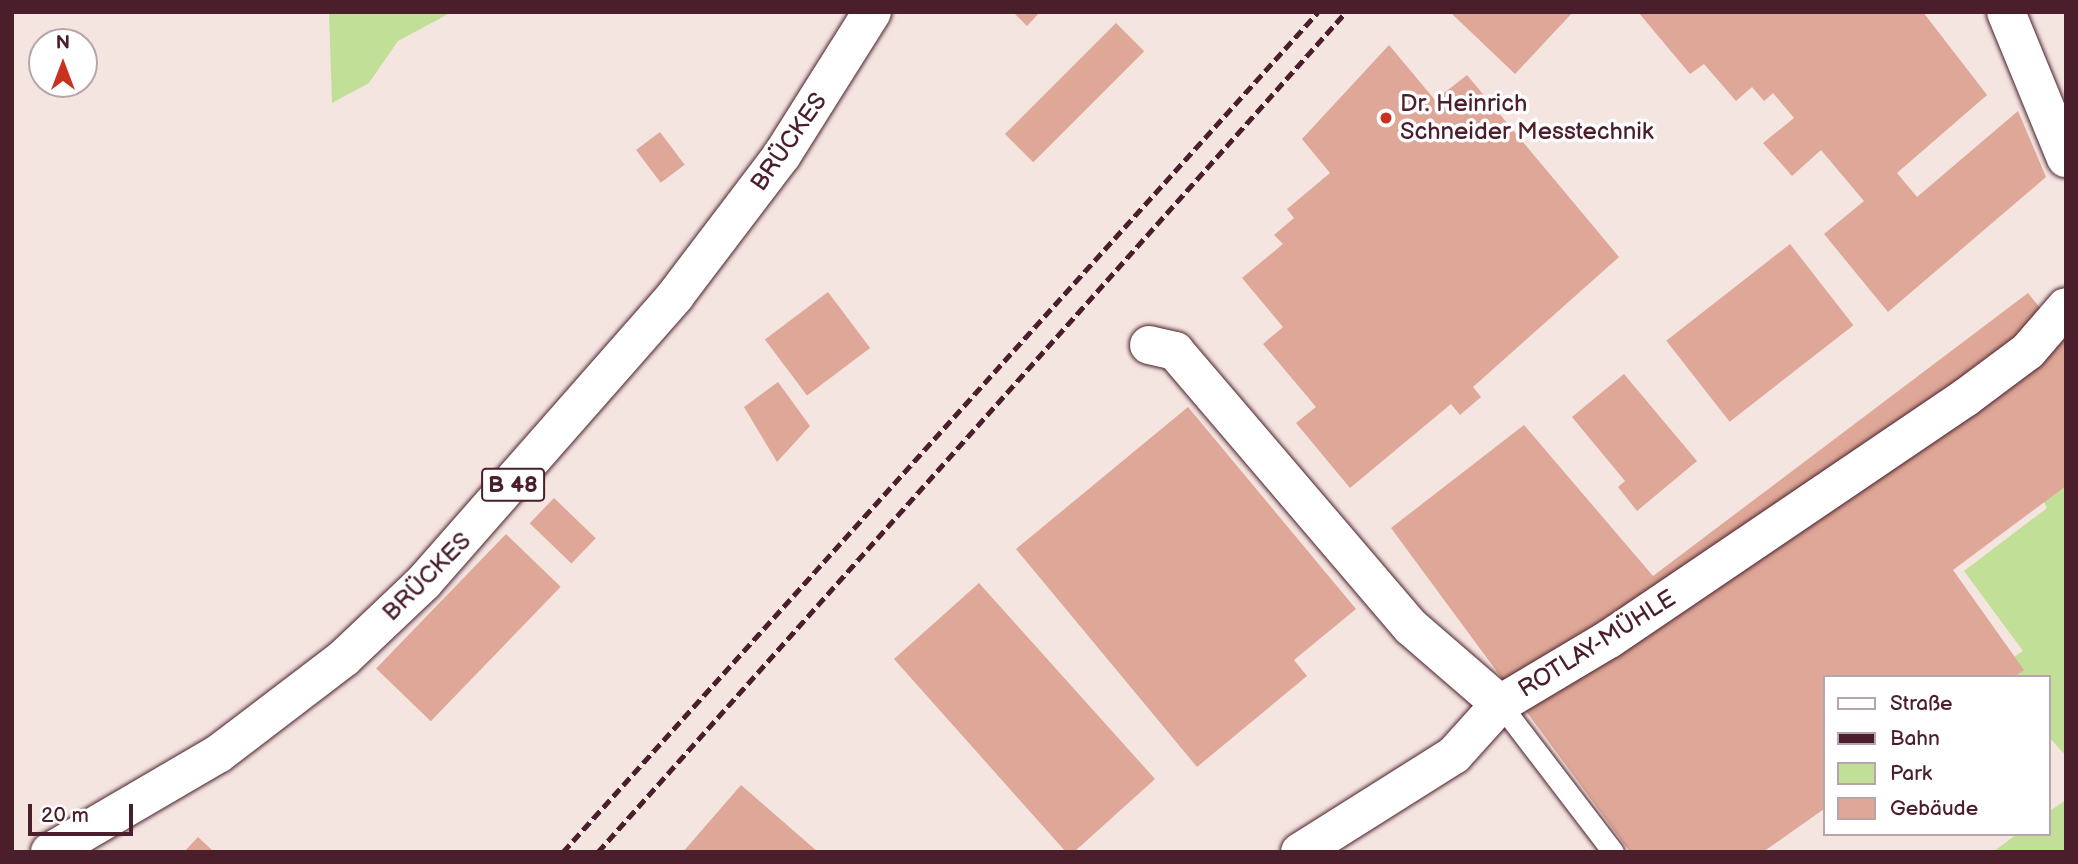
<!DOCTYPE html>
<html>
<head>
<meta charset="utf-8">
<style>
  body { margin:0 }
  #map { position:relative; width:2078px; height:864px; overflow:hidden; background:#f5e5e0; font-family:"Balsamiq Sans",sans-serif }
  div>[style] { position:absolute }
  .green>* { inset:0; background:#c1df96 }
  .building>* { inset:0; background:#dea797; transform-origin:0 0 }
  .roads { filter:drop-shadow(0 0 2px #4a1f2b) drop-shadow(0 0 2px #4a1f2b) }
  .service>* { height:21px; margin:-10.5px; padding:0 10.5px; transform-origin:10.5px; border-radius:10.5px; background:#fff }
  .minor>* { height:38px; margin:-19px; padding:0 19px; transform-origin:19px; border-radius:19px; background:#fff }
  .primary>* { height:38px; margin:-19px; padding:0 19px; transform-origin:19px; border-radius:19px; background:#fff }
  .rail>* { height:5px; margin-top:-2.5px; transform-origin:0; background:repeating-linear-gradient(90deg,#4a1f2b 0 10px,transparent 0 15px) }
  .dots>* { width:19px; height:19px; translate:-50% -50%; box-sizing:border-box; border:4px solid #fff; border-radius:50% }
  span { translate:-50% -50%; white-space:nowrap; text-align:center; line-height:1.15; -webkit-text-stroke:7px #fff; paint-order:stroke }
  .shield-label span { padding:2px 5px; background:#fff; border:2px solid; border-radius:5px; -webkit-text-stroke-width:0 }
  .shield-label { font-size:23px; color:#4a1f2b; font-weight:700 }
  .poi-label { font-size:24px; color:#4a1f2b }
  .left { translate:0 -50%; text-align:left }
  .street-label { font-size:24px; color:#4a1f2b }
  .frame { position:absolute; inset:0; border:14px solid #4a1f2b; pointer-events:none }
  .legend { position:absolute; left:1823px; top:675px; width:228px; height:161px; box-sizing:border-box; background:#fff; border:2px solid #b7a5aa; margin:0; padding:9px 12px; list-style:none; font-size:21px; color:#4a1f2b }
  .legend li { display:flex; align-items:center; gap:14px; height:35px }
  .legend b { width:35px; border:2px solid #b7a5aa }
  .north { position:absolute; left:28px; top:28px; width:70px; height:70px; box-sizing:border-box; background:#fff; border:2px solid #b7a5aa; border-radius:50%; rotate:0deg; font-size:19px; font-weight:700; line-height:28px; text-align:center; color:#4a1f2b }
  .north::after { content:''; display:block; margin:auto; width:24px; height:32px; background:#c8321e; clip-path:polygon(50% 0,100% 100%,50% 72%,0 100%) }
  .scale { position:absolute; left:28px; top:804px; width:105px; height:32px; box-sizing:border-box; border:4px solid #4a1f2b; border-top:0; padding-left:9px; font-size:21px; line-height:24px; white-space:nowrap; color:#4a1f2b; -webkit-text-stroke:5px #fff; paint-order:stroke }
</style>
</head>
<body>
<div id="map">
  <div class="green">
    <div style="clip-path:polygon(329px 12px,452px 12px,398px 41px,369px 83px,332px 103px)"></div>
    <div style="clip-path:polygon(2066px 374px,2066px 756px,2048px 736px,2048px 677px,1996px 677px,1991px 671px,2023px 651px,1964px 571px,2047px 508px,2007px 430px)"></div>
    <div style="clip-path:polygon(2066px 800px,2066px 852px,1993px 852px,2017px 834px,2048px 834px,2048px 812px)"></div>
  </div>
  <div class="building">
    <div style="clip-path:polygon(1013px 12px,1040px 12px,1027px 26px)"></div>
    <div style="clip-path:polygon(1450px 12px,1573px 12px,1515px 74px)"></div>
    <div style="clip-path:polygon(1638px 12px,1923px 12px,1987px 95px,1897px 173px,1917px 197px,2018px 111px,2046px 177px,1888px 312px,1824px 234px,1864px 201px,1821px 150px,1792px 176px,1763px 143px,1794px 118px,1773px 93px,1764px 101px,1752px 87px,1736px 101px,1704px 64px,1690px 74px)"></div>
    <div style="left:1116px;top:23px;width:40px;height:157px;rotate:45deg"></div>
    <div style="clip-path:polygon(1389px 45px,1435px 100px,1467px 75px,1619px 257px,1473px 387px,1481px 397px,1460px 415px,1451px 404px,1350px 488px,1296px 423px,1316px 407px,1263px 344px,1283px 327px,1242px 278px,1283px 244px,1274px 235px,1294px 218px,1287px 209px,1330px 173px,1302px 139px)"></div>
    <div style="left:660px;top:132px;width:41px;height:30px;rotate:53deg"></div>
    <div style="left:1790px;top:244px;width:103px;height:157px;rotate:52deg"></div>
    <div style="left:828px;top:292px;width:70px;height:79px;rotate:53deg"></div>
    <div style="clip-path:polygon(2028px 293px,2066px 340px,2066px 486px,1953px 570px,2024px 670px,2014px 677px,1824px 677px,1824px 809px,1763px 852px,1630px 852px,1391px 528px,1524px 425px,1653px 576px)"></div>
    <div style="clip-path:polygon(1624px 374px,1697px 461px,1637px 511px,1618px 487px,1625px 481px,1572px 417px)"></div>
    <div style="clip-path:polygon(778px 382px,810px 426px,777px 462px,744px 407px)"></div>
    <div style="clip-path:polygon(1188px 407px,1356px 609px,1294px 660px,1307px 676px,1197px 767px,1016px 549px)"></div>
    <div style="left:554px;top:498px;width:58px;height:35px;rotate:44deg"></div>
    <div style="left:506px;top:534px;width:76px;height:187px;rotate:44deg"></div>
    <div style="clip-path:polygon(979px 583px,1155px 779px,1074px 852px,1066px 852px,894px 659px)"></div>
    <div style="clip-path:polygon(741px 785px,818px 852px,683px 852px)"></div>
    <div style="clip-path:polygon(198px 837px,214px 852px,184px 852px)"></div>
  </div>
  <div class="roads">
    <div class="service">
      <div style="left:1500px;top:704px;width:186px;rotate:52.6deg"></div>
    </div>
    <div class="minor">
      <div style="left:2006px;top:12px;width:158px;rotate:67.7deg"></div>
      <div style="left:1149px;top:345px;width:27px;rotate:13deg"></div>
      <div style="left:1175px;top:351px;width:363px;rotate:49.5deg"></div>
      <div style="left:1411px;top:627px;width:118px;rotate:40.9deg"></div>
      <div style="left:1300px;top:852px;width:182px;rotate:-32.2deg"></div>
      <div style="left:1454px;top:755px;width:69px;rotate:-48deg"></div>
      <div style="left:1500px;top:704px;width:127px;rotate:-30.8deg"></div>
      <div style="left:1609px;top:639px;width:430px;rotate:-34.1deg"></div>
      <div style="left:1965px;top:398px;width:79px;rotate:-36.7deg"></div>
      <div style="left:2028px;top:351px;width:58px;rotate:-49.2deg"></div>
    </div>
    <div class="primary">
      <div style="left:50px;top:852px;width:194px;rotate:-30.3deg"></div>
      <div style="left:218px;top:754px;width:158px;rotate:-37.3deg"></div>
      <div style="left:344px;top:658px;width:110px;rotate:-43.5deg"></div>
      <div style="left:424px;top:582px;width:381px;rotate:-48.7deg"></div>
      <div style="left:675px;top:296px;width:177px;rotate:-52.8deg"></div>
      <div style="left:782px;top:155px;width:169px;rotate:-57.8deg"></div>
    </div>
  </div>
  <div class="rail">
    <div style="left:563px;top:852px;width:1129px;rotate:-48.05deg"></div>
    <div style="left:598px;top:852px;width:1125px;rotate:-48.32deg"></div>
  </div>
  <div class="dots">
    <div style="left:1386px;top:118px;background:#c8321e"></div>
  </div>
  <div class="shield-label">
    <span style="left:513px;top:485px">B 48</span>
  </div>
  <div class="poi-label">
    <span class="left" style="left:1400px;top:118px">Dr. Heinrich<br>Schneider Messtechnik</span>
  </div>
  <div class="street-label">
    <span style="left:789px;top:142px;rotate:-55deg">BRÜCKES</span>
    <span style="left:427px;top:577px;rotate:-45deg">BRÜCKES</span>
    <span style="left:1597px;top:644px;rotate:-32deg">ROTLAY-MÜHLE</span>
  </div>
  <div class="frame"></div>
  <ul class="legend">
  <li><b style="height:9px;background:#fff"></b>Straße</li>
  <li><b style="height:9px;background:#4a1f2b"></b>Bahn</li>
  <li><b style="height:19px;background:#c1df96"></b>Park</li>
  <li><b style="height:19px;background:#dea797"></b>Gebäude</li>
  </ul>
  <div class="north">N</div>
  <div class="scale">20 m</div>
</div>
</body>
</html>
